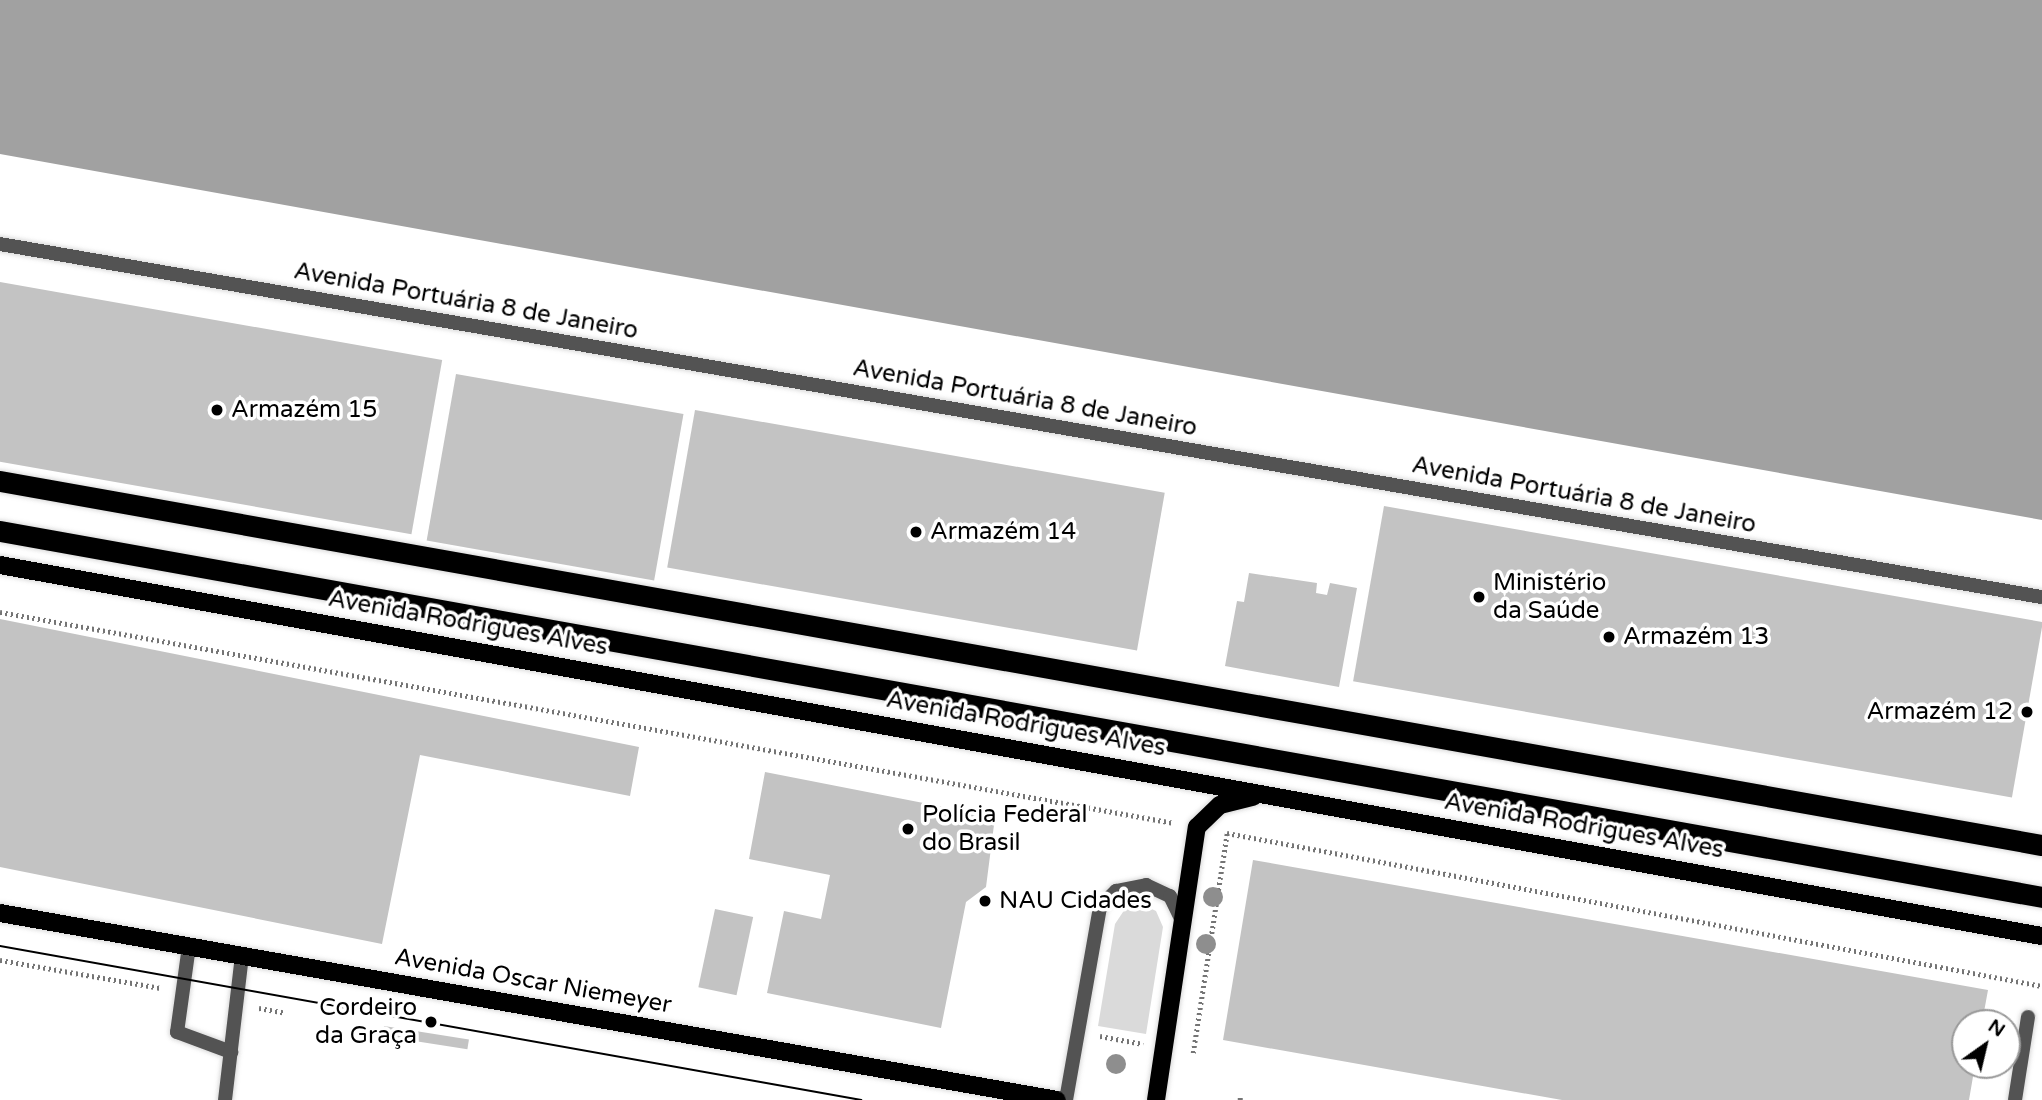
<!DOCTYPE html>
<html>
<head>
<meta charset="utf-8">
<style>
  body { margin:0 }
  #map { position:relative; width:2042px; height:1100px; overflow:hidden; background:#fff; font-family:"Varela Round",sans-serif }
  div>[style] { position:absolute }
  .green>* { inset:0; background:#dadada }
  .water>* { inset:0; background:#a1a1a1 }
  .building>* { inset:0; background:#c3c3c3; transform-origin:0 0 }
  .path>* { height:4.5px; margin-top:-2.25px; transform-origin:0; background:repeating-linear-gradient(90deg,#757575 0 2px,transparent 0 5.5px) }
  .roads { filter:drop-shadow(0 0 2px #dbdbdb) drop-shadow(0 0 2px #dbdbdb) }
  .lane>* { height:14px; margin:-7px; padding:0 7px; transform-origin:7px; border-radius:7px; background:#535353 }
  .primary>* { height:18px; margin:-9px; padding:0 9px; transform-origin:9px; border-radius:9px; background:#000 }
  .highway>* { height:21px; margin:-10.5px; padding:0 10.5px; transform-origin:10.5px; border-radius:10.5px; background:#000 }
  .tram>* { height:2px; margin:-1px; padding:0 1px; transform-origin:1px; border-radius:1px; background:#000 }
  .trees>* { width:20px; height:20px; margin:-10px; border-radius:50%; background:#8e8e8e }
  .dots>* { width:19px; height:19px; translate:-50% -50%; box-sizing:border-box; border:4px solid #fff; border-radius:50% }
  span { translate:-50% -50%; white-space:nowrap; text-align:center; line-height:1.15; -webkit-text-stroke:7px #fff; paint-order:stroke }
  .street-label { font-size:24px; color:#000 }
  .poi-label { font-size:24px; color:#000 }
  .left { translate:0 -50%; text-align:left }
  .right { translate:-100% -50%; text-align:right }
  .north { position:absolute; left:1951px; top:1009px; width:70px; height:70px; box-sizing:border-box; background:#fff; border:2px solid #999; border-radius:50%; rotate:34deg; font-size:19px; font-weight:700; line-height:28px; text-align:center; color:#000 }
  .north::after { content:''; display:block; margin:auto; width:24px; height:32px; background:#000; clip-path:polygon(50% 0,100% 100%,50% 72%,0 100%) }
</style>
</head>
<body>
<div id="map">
  <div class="green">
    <div style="clip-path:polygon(1141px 904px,1156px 911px,1163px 927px,1146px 1034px,1098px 1026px,1115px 924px,1125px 909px)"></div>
  </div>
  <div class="water">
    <div style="clip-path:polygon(0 0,2042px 0,2042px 520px,0 154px)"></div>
  </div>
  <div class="building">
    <div style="left:0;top:282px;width:449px;height:177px;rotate:10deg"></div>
    <div style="left:456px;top:374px;width:231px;height:169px;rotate:10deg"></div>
    <div style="left:695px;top:410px;width:477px;height:160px;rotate:10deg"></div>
    <div style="left:1384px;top:506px;width:669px;height:178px;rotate:10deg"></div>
    <div style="clip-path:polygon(1249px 573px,1317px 583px,1316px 593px,1327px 595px,1330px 583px,1357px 588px,1339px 687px,1225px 666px,1237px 601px,1244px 602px)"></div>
    <div style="clip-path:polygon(0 619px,639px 747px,630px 796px,420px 755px,382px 944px,0 867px)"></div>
    <div style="clip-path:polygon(765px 772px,995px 817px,986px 887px,966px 902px,941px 1028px,767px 993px,784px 911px,821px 919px,830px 875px,749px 859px)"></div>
    <div style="clip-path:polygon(1253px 860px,1988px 990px,1982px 1023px,1965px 1023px,1965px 1065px,1975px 1065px,1969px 1100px,1562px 1100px,1223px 1040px)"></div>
    <div style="left:715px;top:909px;width:39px;height:80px;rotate:12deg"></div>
    <div style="left:384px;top:1026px;width:86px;height:10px;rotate:9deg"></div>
  </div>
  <div class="path">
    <div style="left:0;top:612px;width:1193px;rotate:10.19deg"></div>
    <div style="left:1227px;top:833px;width:829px;rotate:10.63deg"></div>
    <div style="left:0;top:960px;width:163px;rotate:9.9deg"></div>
    <div style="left:259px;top:1008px;width:27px;rotate:10deg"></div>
    <div style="left:1100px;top:1036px;width:44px;rotate:10.5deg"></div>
    <div style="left:1193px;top:1053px;width:222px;rotate:-81.2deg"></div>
    <div style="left:1240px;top:1100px;width:4px;rotate:-90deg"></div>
  </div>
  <div class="roads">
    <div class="lane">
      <div style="left:0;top:244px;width:2072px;rotate:9.81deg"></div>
      <div style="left:189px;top:946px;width:87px;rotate:97.9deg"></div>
      <div style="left:177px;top:1032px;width:58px;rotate:20.3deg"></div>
      <div style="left:225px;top:1100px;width:146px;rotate:-83.3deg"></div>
      <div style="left:1066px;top:1100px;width:196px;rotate:-80deg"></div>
      <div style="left:1100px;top:907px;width:23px;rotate:-45deg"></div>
      <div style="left:1116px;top:891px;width:31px;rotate:-11deg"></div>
      <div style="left:1146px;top:885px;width:26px;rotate:25deg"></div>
      <div style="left:1170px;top:896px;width:30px;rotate:64deg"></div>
      <div style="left:2015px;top:1100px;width:84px;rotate:-81.1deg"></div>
    </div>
    <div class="primary">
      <div style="left:0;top:565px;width:2075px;rotate:10.3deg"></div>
      <div style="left:0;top:913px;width:1073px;rotate:10.03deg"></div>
      <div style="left:1156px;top:1100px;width:276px;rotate:-81.5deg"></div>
      <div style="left:1197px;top:827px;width:32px;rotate:-44deg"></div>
      <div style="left:1220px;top:805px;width:34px;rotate:-14deg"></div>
    </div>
    <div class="highway">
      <div style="left:0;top:481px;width:2074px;rotate:10.11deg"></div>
      <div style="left:0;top:531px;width:2075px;rotate:10.16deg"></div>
    </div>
  </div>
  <div class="tram">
    <div style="left:0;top:946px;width:875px;rotate:10.14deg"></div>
  </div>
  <div class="trees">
    <div style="left:1213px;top:897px"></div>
    <div style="left:1206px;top:944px"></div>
    <div style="left:1116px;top:1064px"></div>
  </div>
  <div class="dots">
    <div style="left:217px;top:410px;background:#000"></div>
    <div style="left:916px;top:532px;background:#000"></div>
    <div style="left:1479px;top:597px;background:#000"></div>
    <div style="left:1609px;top:637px;background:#000"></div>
    <div style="left:2027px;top:712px;background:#000"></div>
    <div style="left:908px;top:829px;background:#000"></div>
    <div style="left:985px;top:901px;background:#000"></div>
    <div style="left:431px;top:1022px;background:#000"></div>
  </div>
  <div class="street-label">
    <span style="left:466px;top:301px;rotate:10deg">Avenida Portuária 8 de Janeiro</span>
    <span style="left:1025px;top:398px;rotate:10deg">Avenida Portuária 8 de Janeiro</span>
    <span style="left:1584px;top:495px;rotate:10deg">Avenida Portuária 8 de Janeiro</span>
    <span style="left:468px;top:623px;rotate:10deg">Avenida Rodrigues Alves</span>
    <span style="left:1026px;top:724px;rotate:10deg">Avenida Rodrigues Alves</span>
    <span style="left:1584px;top:826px;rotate:10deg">Avenida Rodrigues Alves</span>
    <span style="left:533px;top:981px;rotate:10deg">Avenida Oscar Niemeyer</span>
  </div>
  <div class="poi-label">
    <span class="left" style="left:231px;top:410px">Armazém 15</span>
    <span class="left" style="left:930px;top:532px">Armazém 14</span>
    <span class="left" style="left:1493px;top:597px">Ministério<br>da Saúde</span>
    <span class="left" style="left:1623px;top:637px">Armazém 13</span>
    <span class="right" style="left:2013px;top:712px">Armazém 12</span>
    <span class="left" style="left:922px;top:829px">Polícia Federal<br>do Brasil</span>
    <span class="left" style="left:999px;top:901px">NAU Cidades</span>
    <span class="right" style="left:417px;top:1022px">Cordeiro<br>da Graça</span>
  </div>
  <div class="north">N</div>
</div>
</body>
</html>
